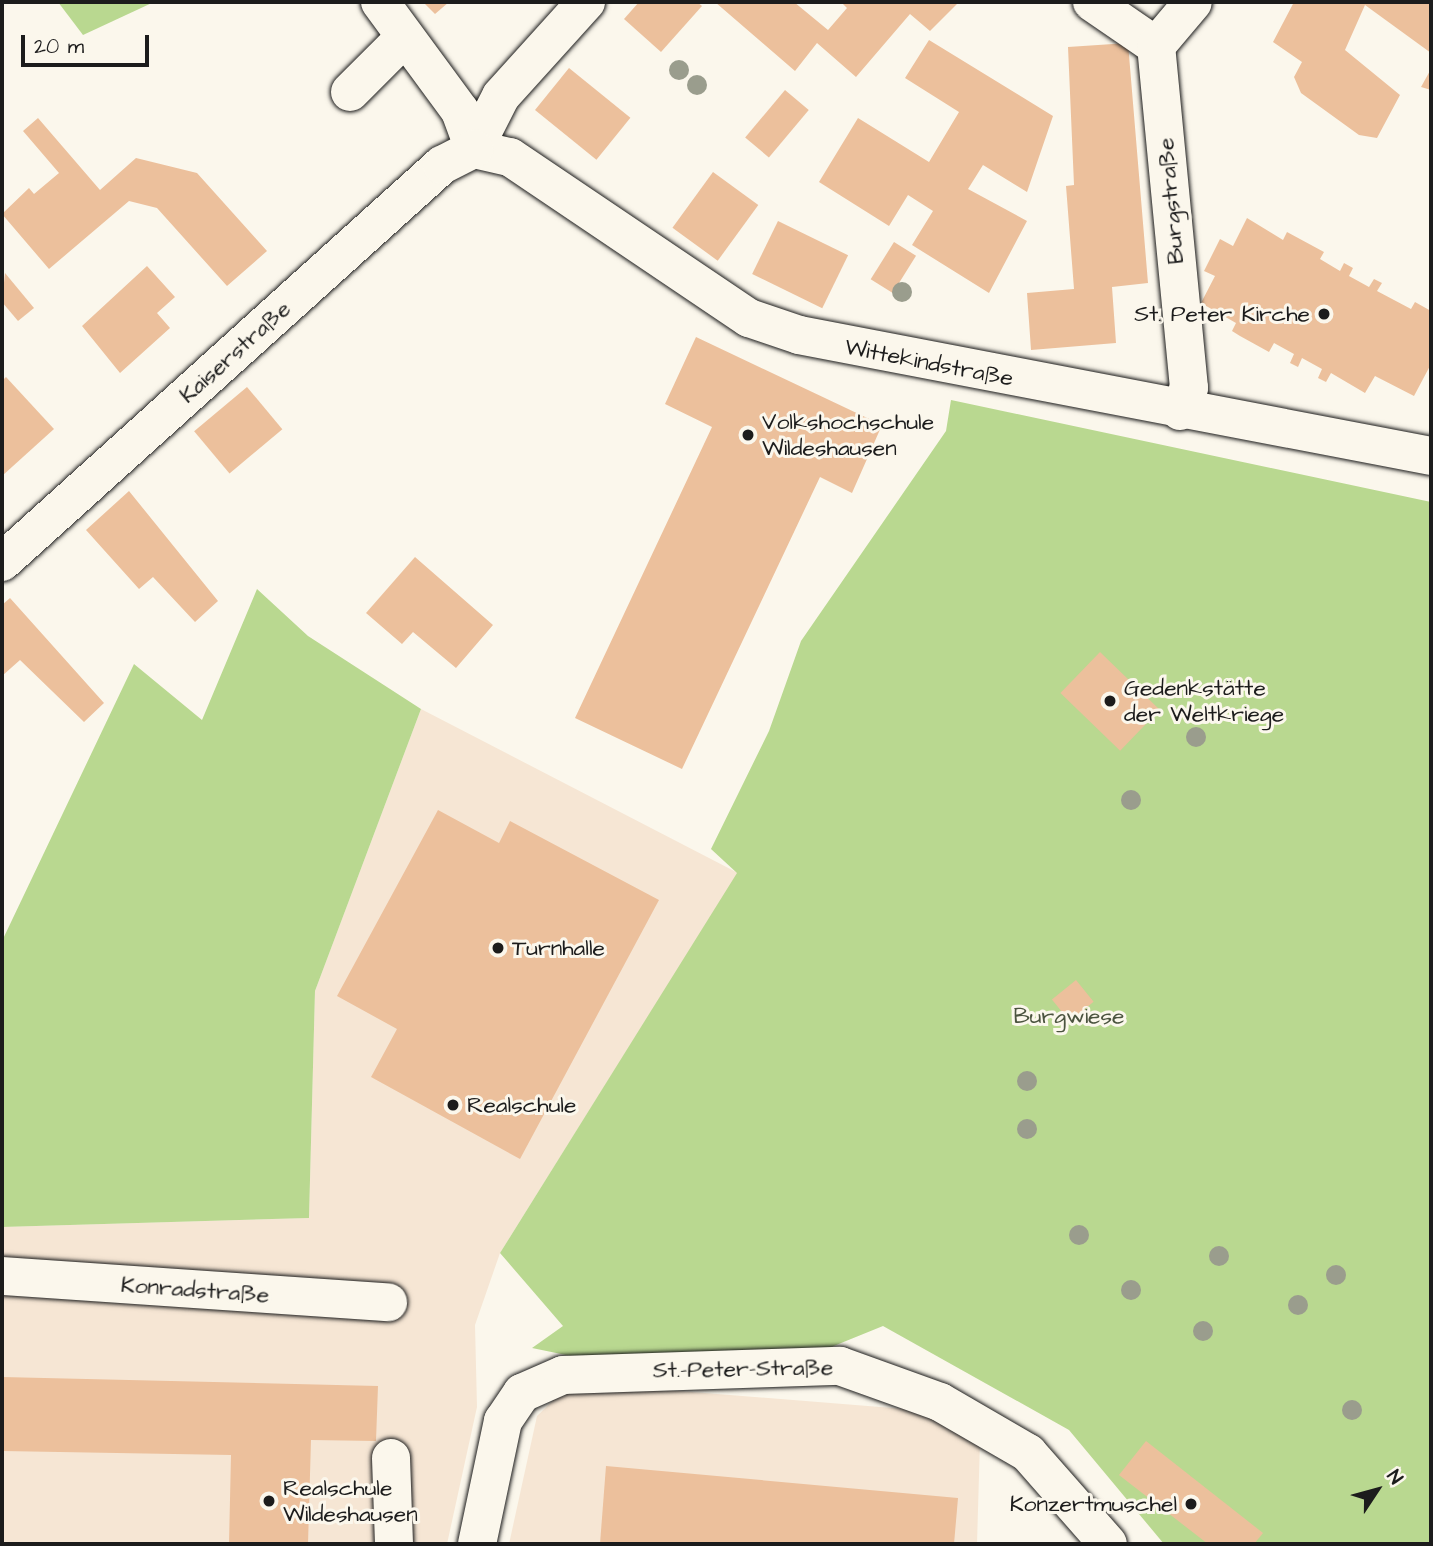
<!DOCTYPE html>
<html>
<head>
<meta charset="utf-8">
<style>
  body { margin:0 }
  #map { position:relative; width:1433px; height:1546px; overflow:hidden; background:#fbf7ec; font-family:"Architects Daughter",sans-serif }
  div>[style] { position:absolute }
  .built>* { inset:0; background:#f6e6d4 }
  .green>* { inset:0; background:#b9d890 }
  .building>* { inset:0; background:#ecc09c; transform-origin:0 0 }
  .roads { filter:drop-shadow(0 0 2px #1c1c1c) drop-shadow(0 0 2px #1c1c1c) }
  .minor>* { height:38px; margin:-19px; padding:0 19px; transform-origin:19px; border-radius:19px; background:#fbf7ec }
  .trees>* { width:20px; height:20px; margin:-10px; border-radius:50%; background:#9a9d8d }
  .dots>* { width:19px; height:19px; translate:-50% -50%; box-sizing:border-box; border:4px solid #fbf7ec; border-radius:50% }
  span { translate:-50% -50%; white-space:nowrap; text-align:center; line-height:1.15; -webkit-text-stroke:6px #fbf7ec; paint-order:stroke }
  .street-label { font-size:23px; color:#1c1c1c }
  .poi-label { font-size:23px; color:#1c1c1c }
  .right { translate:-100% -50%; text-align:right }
  .left { translate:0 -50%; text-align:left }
  .park-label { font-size:23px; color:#4b543f }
  .frame { position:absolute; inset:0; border:4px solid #1c1c1c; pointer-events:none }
  .north { position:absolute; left:1342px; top:1455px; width:70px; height:70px; -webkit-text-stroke:5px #fbf7ec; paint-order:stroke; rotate:54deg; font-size:19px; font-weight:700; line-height:28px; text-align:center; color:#1c1c1c }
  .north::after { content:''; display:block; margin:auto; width:24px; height:32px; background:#1c1c1c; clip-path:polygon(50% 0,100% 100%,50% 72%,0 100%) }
  .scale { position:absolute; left:21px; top:35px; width:128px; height:32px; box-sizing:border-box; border:4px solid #1c1c1c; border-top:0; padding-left:9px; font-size:21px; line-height:24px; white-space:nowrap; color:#1c1c1c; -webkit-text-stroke:5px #fbf7ec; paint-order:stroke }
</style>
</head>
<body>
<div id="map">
  <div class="built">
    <div style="clip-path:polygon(421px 709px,738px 873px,500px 1253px,475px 1325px,477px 1407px,447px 1544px,2px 1544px,2px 1227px,309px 1218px,315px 991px)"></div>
    <div style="clip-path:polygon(642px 1388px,930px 1411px,980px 1441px,977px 1544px,509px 1544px,537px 1416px,565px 1389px)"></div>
  </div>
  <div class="green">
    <div style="clip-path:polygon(58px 2px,154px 2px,83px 35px)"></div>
    <div style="clip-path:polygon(951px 400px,1431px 502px,1431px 1544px,1164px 1544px,1069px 1430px,883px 1326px,814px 1354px,605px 1363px,532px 1348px,563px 1326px,500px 1253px,737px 873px,711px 849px,769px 731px,801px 641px,946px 431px)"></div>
    <div style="clip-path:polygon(257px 589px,308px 636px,421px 709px,315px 991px,309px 1218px,2px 1227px,2px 941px,134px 664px,202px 720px)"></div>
  </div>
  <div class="building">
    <div style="clip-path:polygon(423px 2px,449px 2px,435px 14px)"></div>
    <div style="clip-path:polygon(639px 2px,697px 2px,702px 6px,661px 52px,624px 19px)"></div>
    <div style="clip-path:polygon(715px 2px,794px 2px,828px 30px,847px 8px,841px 2px,959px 2px,930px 31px,910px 14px,856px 77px,817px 43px,795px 71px)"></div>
    <div style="clip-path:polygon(1294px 2px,1431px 2px,1431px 53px,1365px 5px,1345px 50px,1400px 95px,1377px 138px,1359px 135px,1301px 93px,1294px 77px,1302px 62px,1273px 42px)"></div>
    <div style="clip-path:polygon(929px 40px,1053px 116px,1027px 192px,983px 165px,968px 189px,1027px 221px,989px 293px,912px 245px,933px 211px,908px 195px,889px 226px,819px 182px,858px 118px,929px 162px,959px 112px,905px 78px)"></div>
    <div style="clip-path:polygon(1128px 43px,1148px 283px,1112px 287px,1116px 343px,1031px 350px,1027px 293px,1074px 289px,1066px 186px,1074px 185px,1068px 47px)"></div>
    <div style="left:569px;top:68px;width:79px;height:54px;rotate:39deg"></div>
    <div style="clip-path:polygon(1431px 69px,1431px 90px,1421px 87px)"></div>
    <div style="left:785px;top:90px;width:31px;height:62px;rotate:40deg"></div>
    <div style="clip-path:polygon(38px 118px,100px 190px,136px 158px,197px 173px,267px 251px,227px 286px,157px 208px,129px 201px,49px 269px,2px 214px,29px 188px,34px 194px,59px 173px,23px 131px)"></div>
    <div style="left:713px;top:172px;width:56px;height:69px;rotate:36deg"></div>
    <div style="clip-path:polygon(1247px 218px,1283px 240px,1287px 232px,1324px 252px,1320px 259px,1340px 271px,1344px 263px,1353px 268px,1349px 276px,1369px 287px,1374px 279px,1382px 283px,1377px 291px,1411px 309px,1415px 302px,1431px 311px,1431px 364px,1414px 396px,1375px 376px,1365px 393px,1331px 373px,1326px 382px,1318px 378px,1322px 369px,1302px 358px,1298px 367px,1290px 363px,1294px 354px,1274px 343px,1269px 352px,1240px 336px,1232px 331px,1236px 323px,1201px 303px,1215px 276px,1204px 271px,1220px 239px,1233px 246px)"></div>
    <div style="left:778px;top:221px;width:78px;height:59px;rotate:26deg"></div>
    <div style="left:894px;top:242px;width:26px;height:44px;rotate:32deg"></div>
    <div style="clip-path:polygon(147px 266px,175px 297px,157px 313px,170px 328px,120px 373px,82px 326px)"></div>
    <div style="clip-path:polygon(5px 273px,34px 308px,18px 321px,2px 302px)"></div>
    <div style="clip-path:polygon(696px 337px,882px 425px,852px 493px,820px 477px,682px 769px,575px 718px,712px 427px,665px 404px)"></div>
    <div style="clip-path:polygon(6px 377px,54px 429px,2px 476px,2px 381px)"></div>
    <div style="left:247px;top:387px;width:55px;height:69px;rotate:50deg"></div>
    <div style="clip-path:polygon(129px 491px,218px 601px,195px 622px,153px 577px,139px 589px,86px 530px)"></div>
    <div style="clip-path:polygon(415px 557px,493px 625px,456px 668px,413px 632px,402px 644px,366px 613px)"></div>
    <div style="clip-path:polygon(10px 598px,104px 703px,84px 722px,20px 660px,2px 676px,2px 605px)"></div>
    <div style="left:1100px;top:652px;width:83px;height:57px;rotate:44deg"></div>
    <div style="clip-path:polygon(438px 810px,499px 843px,510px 821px,659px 900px,520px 1159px,371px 1077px,397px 1029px,337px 996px)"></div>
    <div style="left:1076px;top:980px;width:28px;height:31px;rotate:51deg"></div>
    <div style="clip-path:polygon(2px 1377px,378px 1386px,376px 1441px,311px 1440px,308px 1544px,229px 1544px,231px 1455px,2px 1451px)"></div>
    <div style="clip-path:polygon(1146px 1441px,1263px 1533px,1254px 1544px,1208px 1544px,1119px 1475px)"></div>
    <div style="clip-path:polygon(606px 1466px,958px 1498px,954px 1544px,600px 1544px)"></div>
  </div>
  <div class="roads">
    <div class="minor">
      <div style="left:380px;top:2px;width:135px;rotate:53.7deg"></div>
      <div style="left:460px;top:111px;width:40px;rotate:69.8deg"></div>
      <div style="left:1092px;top:2px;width:78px;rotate:34.5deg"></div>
      <div style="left:350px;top:92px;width:78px;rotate:-45deg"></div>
      <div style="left:474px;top:149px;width:37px;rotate:13deg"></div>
      <div style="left:510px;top:157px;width:288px;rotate:34deg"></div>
      <div style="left:749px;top:318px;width:53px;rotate:18.8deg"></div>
      <div style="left:799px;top:335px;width:643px;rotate:10.84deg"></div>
      <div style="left:474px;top:149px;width:59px;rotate:-63deg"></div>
      <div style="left:501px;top:96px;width:127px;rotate:-47.9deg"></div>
      <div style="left:1180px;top:411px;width:25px;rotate:-69deg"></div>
      <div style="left:1189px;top:388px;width:344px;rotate:-95.5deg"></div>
      <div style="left:1156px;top:46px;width:57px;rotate:-49.9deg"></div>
      <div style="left:2px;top:562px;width:593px;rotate:-42.06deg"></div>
      <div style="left:442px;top:165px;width:36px;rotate:-27deg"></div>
      <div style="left:2px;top:1276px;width:387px;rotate:3.9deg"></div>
      <div style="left:391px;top:1458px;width:86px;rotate:88deg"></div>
      <div style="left:477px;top:1544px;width:126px;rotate:-78.1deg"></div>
      <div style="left:503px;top:1421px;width:34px;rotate:-56deg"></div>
      <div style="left:522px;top:1393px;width:45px;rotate:-23.7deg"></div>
      <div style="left:563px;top:1375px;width:277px;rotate:-1.9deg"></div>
      <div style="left:840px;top:1366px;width:106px;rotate:19.8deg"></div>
      <div style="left:940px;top:1402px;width:102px;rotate:30.1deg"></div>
      <div style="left:1028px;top:1453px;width:121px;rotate:48.7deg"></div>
    </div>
  </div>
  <div class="trees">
    <div style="left:679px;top:70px"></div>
    <div style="left:697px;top:85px"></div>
    <div style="left:902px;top:292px"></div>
    <div style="left:1196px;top:737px"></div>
    <div style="left:1131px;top:800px"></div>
    <div style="left:1027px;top:1081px"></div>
    <div style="left:1027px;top:1129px"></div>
    <div style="left:1079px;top:1235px"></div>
    <div style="left:1219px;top:1256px"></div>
    <div style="left:1336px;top:1275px"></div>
    <div style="left:1131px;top:1290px"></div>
    <div style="left:1298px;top:1305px"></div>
    <div style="left:1203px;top:1331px"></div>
    <div style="left:1352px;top:1410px"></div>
  </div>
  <div class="dots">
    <div style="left:1324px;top:314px;background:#1c1c1c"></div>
    <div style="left:748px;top:435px;background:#1c1c1c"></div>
    <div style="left:1110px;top:701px;background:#1c1c1c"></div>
    <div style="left:498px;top:948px;background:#1c1c1c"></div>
    <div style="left:453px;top:1105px;background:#1c1c1c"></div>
    <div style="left:269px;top:1501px;background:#1c1c1c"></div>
    <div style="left:1191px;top:1504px;background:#1c1c1c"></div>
  </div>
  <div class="street-label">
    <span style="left:1171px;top:201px;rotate:-95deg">Burgstraße</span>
    <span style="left:235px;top:352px;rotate:-42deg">Kaiserstraße</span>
    <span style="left:929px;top:363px;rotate:11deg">Wittekindstraße</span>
    <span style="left:195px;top:1290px;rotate:4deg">Konradstraße</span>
    <span style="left:743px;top:1369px;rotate:-1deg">St.-Peter-Straße</span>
  </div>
  <div class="poi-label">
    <span class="right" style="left:1310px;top:314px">St. Peter Kirche</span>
    <span class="left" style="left:762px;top:435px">Volkshochschule<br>Wildeshausen</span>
    <span class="left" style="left:1124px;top:701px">Gedenkstätte<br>der Weltkriege</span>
    <span class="left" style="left:512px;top:948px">Turnhalle</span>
    <span class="left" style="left:467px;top:1105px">Realschule</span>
    <span class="left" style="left:283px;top:1501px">Realschule<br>Wildeshausen</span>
    <span class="right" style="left:1177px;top:1504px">Konzertmuschel</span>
  </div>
  <div class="park-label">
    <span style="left:1069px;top:1016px">Burgwiese</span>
  </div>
  <div class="frame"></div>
  <div class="north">N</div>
  <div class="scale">20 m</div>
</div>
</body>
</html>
